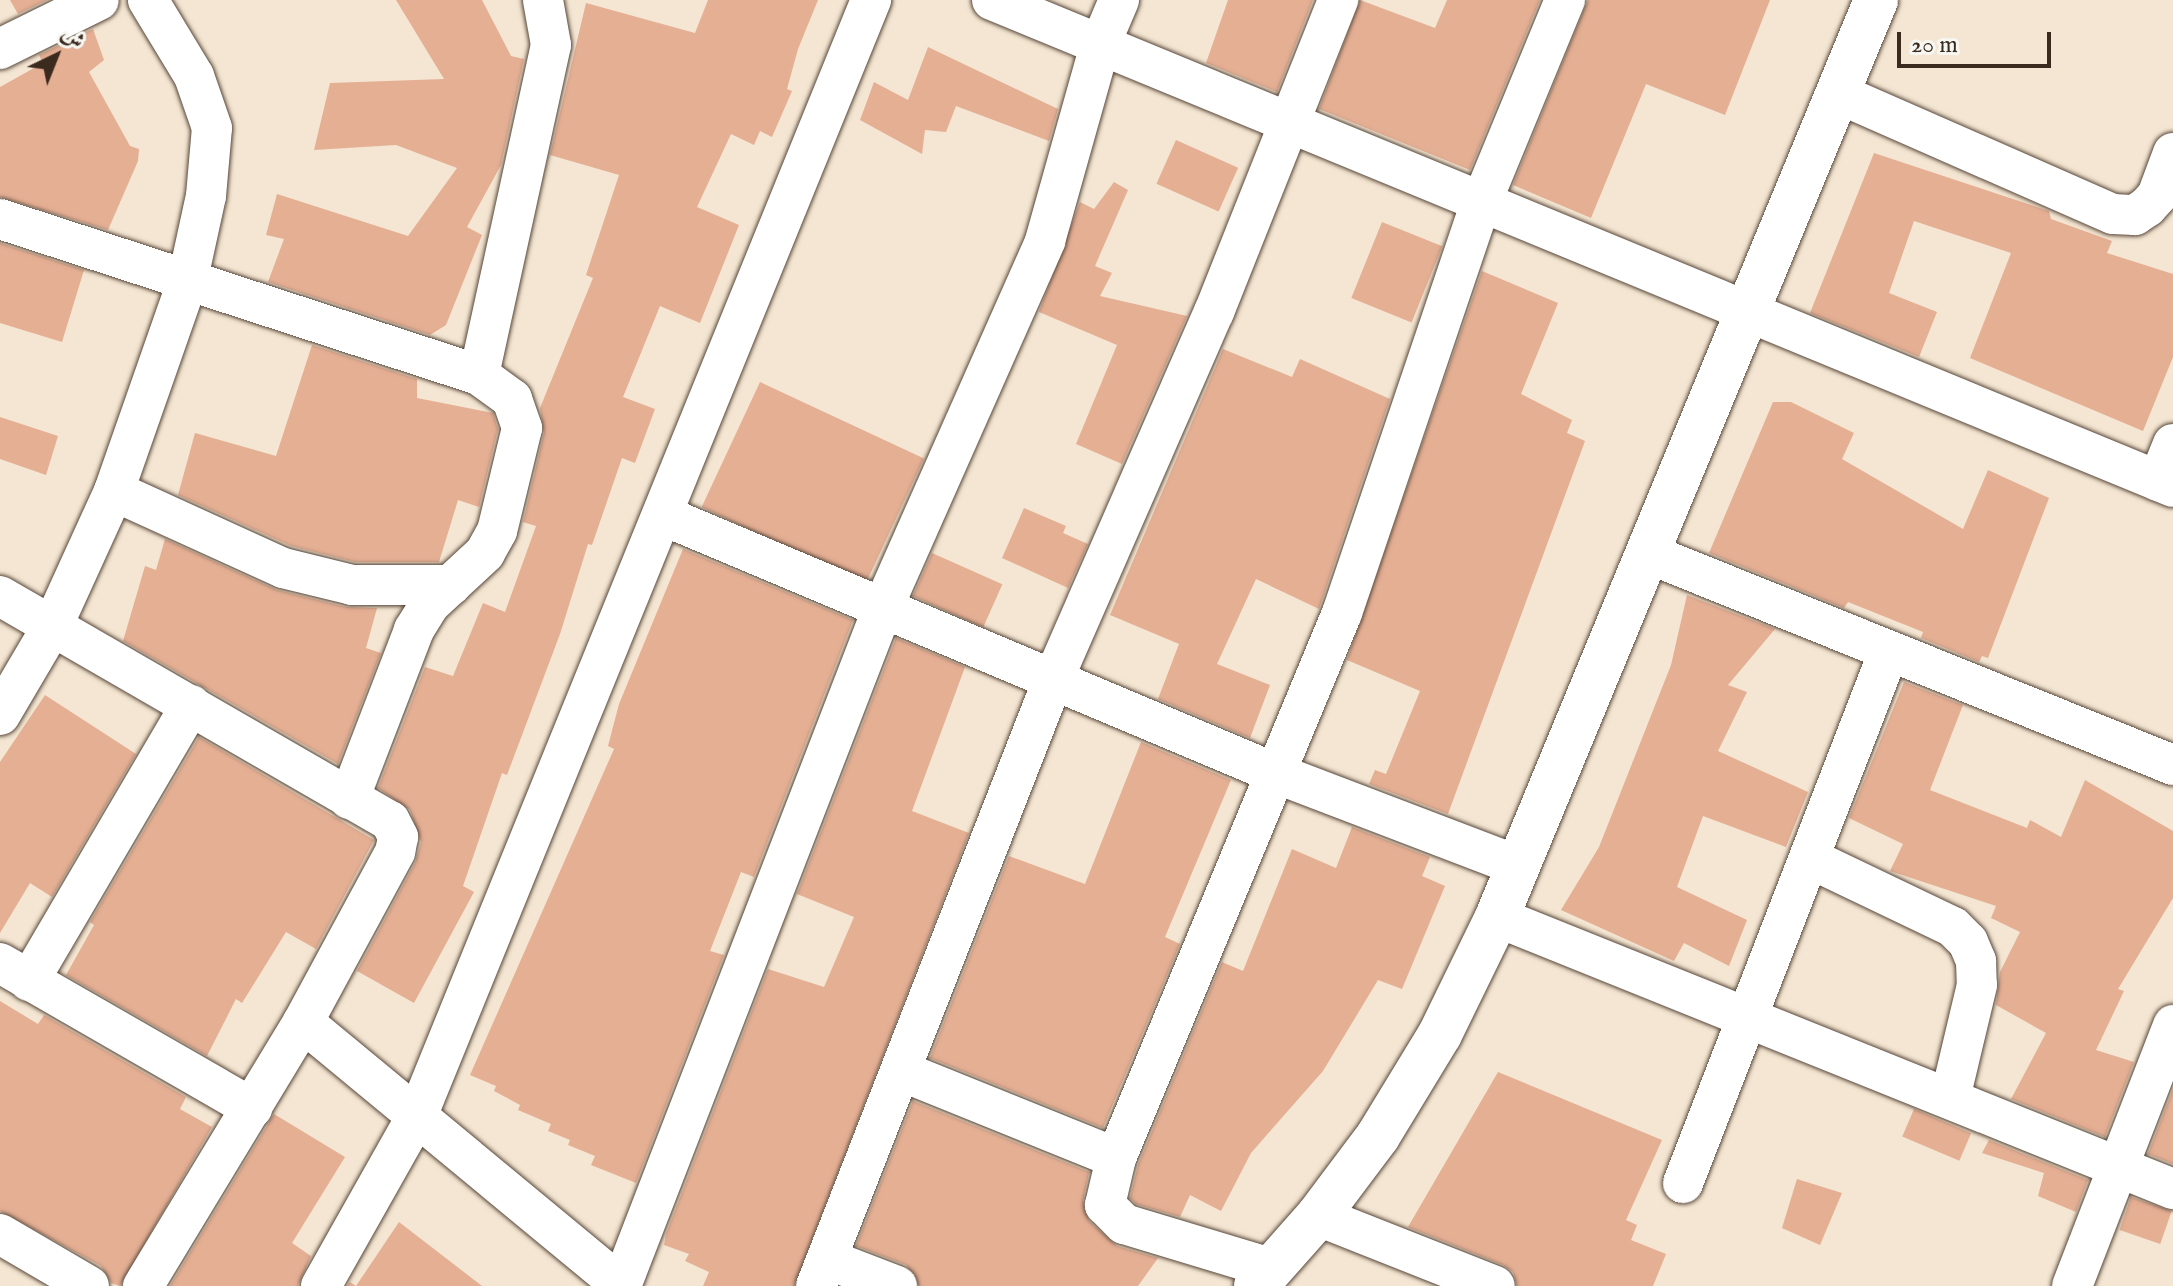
<!DOCTYPE html>
<html>
<head>
<meta charset="utf-8">
<style>
  body { margin:0 }
  #map { position:relative; width:2173px; height:1286px; overflow:hidden; background:#f4e6d2; font-family:"IM FELL English",Amiri,serif }
  div>[style] { position:absolute }
  .building>* { inset:0; background:#e5af94; transform-origin:0 0 }
  .roads { filter:drop-shadow(0 0 2px #574639) drop-shadow(0 0 2px #574639) }
  .minor>* { height:40px; margin:-20px; padding:0 20px; transform-origin:20px; border-radius:20px; background:#fff }
  .tertiary>* { height:44px; margin:-22px; padding:0 22px; transform-origin:22px; border-radius:22px; background:#fff }
  span { translate:-50% -50%; white-space:nowrap; text-align:center; line-height:1.15; -webkit-text-stroke:6px #f6f6f2; paint-order:stroke }
  .north { position:absolute; left:16px; top:16px; width:80px; height:80px; -webkit-text-stroke:6px #f6f6f2; paint-order:stroke; rotate:43deg; font-size:22px; font-weight:700; line-height:32px; text-align:center; color:#3b2a1e }
  .north::after { content:''; display:block; margin:auto; width:28px; height:36px; background:#3b2a1e; clip-path:polygon(50% 0,100% 100%,50% 72%,0 100%) }
  .scale { position:absolute; left:1897px; top:32px; width:154px; height:36px; box-sizing:border-box; border:4px solid #3b2a1e; border-top:0; padding-left:10px; font-size:24px; line-height:28px; white-space:nowrap; color:#3b2a1e; -webkit-text-stroke:6px #f6f6f2; paint-order:stroke }
</style>
</head>
<body>
<div id="map">
  <div class="building">
    <div style="clip-path:polygon(10px 0,47px 0,18px 14px)"></div>
    <div style="clip-path:polygon(396px 0,482px 0,511px 56px,524px 59px,501px 165px,467px 227px,482px 235px,446px 325px,430px 335px,268px 282px,284px 239px,266px 235px,277px 194px,408px 236px,457px 168px,396px 145px,314px 150px,330px 83px,444px 79px)"></div>
    <div style="clip-path:polygon(708px 0,818px 0,798px 49px,787px 89px,792px 91px,772px 137px,760px 131px,754px 145px,731px 134px,697px 207px,739px 225px,700px 323px,660px 306px,623px 397px,655px 409px,635px 463px,622px 458px,592px 545px,588px 544px,560px 634px,507px 775px,502px 773px,463px 886px,474px 892px,414px 1003px,357px 971px,415px 863px,421px 842px,410px 810px,378px 788px,425px 667px,453px 676px,483px 603px,505px 612px,536px 526px,523px 522px,544px 433px,540px 408px,593px 278px,586px 275px,619px 175px,550px 155px,586px 3px,695px 33px)"></div>
    <div style="clip-path:polygon(1228px 0,1313px 0,1277px 92px,1206px 63px)"></div>
    <div style="clip-path:polygon(1360px 0,1435px 28px,1447px 0,1540px 0,1470px 170px,1319px 109px)"></div>
    <div style="clip-path:polygon(1588px 0,1770px 0,1725px 115px,1646px 84px,1591px 218px,1513px 185px)"></div>
    <div style="clip-path:polygon(93px 29px,104px 60px,89px 72px,130px 146px,139px 149px,138px 161px,108px 230px,0 197px,0 87px,43px 63px,39px 55px)"></div>
    <div style="clip-path:polygon(928px 47px,1058px 109px,1049px 141px,956px 106px,946px 132px,925px 130px,922px 154px,860px 120px,874px 82px,908px 100px)"></div>
    <div style="left:1176px;top:140px;width:68px;height:48px;rotate:24deg"></div>
    <div style="clip-path:polygon(1874px 153px,2049px 211px,2051px 219px,2112px 241px,2107px 253px,2173px 274px,2173px 357px,2143px 431px,1970px 358px,2011px 253px,1914px 221px,1889px 293px,1937px 312px,1919px 357px,1810px 313px)"></div>
    <div style="clip-path:polygon(1114px 182px,1128px 190px,1095px 266px,1112px 273px,1100px 296px,1187px 316px,1122px 464px,1076px 444px,1117px 345px,1039px 312px,1080px 202px,1094px 209px)"></div>
    <div style="left:1382px;top:222px;width:65px;height:82px;rotate:22deg"></div>
    <div style="clip-path:polygon(0 243px,84px 270px,62px 342px,0 323px)"></div>
    <div style="clip-path:polygon(1482px 271px,1558px 303px,1521px 394px,1572px 420px,1567px 433px,1585px 441px,1448px 814px,1369px 784px,1375px 770px,1386px 774px,1420px 691px,1347px 660px)"></div>
    <div style="clip-path:polygon(312px 345px,417px 379px,417px 398px,493px 413px,498px 429px,479px 507px,458px 500px,439px 562px,355px 562px,291px 546px,178px 495px,195px 433px,276px 456px)"></div>
    <div style="clip-path:polygon(1223px 349px,1292px 377px,1300px 359px,1390px 399px,1319px 609px,1256px 579px,1217px 664px,1270px 685px,1250px 738px,1158px 699px,1179px 644px,1110px 615px)"></div>
    <div style="left:760px;top:382px;width:181px;height:138px;rotate:25deg"></div>
    <div style="clip-path:polygon(1773px 402px,1791px 402px,1854px 433px,1842px 459px,1963px 529px,1988px 470px,2049px 498px,1988px 658px,1982px 656px,1979px 662px,1921px 638px,1923px 632px,1848px 602px,1844px 608px,1709px 553px)"></div>
    <div style="clip-path:polygon(0 417px,58px 436px,46px 475px,0 459px)"></div>
    <div style="clip-path:polygon(1024px 508px,1066px 526px,1063px 533px,1088px 544px,1068px 588px,1002px 558px)"></div>
    <div style="clip-path:polygon(165px 539px,277px 590px,346px 607px,377px 608px,366px 648px,381px 653px,338px 764px,123px 641px,145px 566px,156px 570px)"></div>
    <div style="clip-path:polygon(683px 549px,853px 620px,754px 877px,741px 872px,710px 951px,724px 955px,636px 1183px,591px 1165px,595px 1156px,568px 1145px,570px 1140px,548px 1131px,551px 1124px,518px 1110px,520px 1105px,494px 1091px,496px 1086px,470px 1075px,614px 749px,608px 746px,619px 704px)"></div>
    <div style="left:932px;top:553px;width:77px;height:47px;rotate:24deg"></div>
    <div style="clip-path:polygon(1687px 595px,1775px 629px,1728px 685px,1747px 692px,1718px 751px,1808px 792px,1786px 847px,1703px 816px,1677px 887px,1747px 920px,1729px 966px,1684px 943px,1674px 961px,1561px 910px,1599px 847px,1671px 665px)"></div>
    <div style="clip-path:polygon(896px 638px,965px 667px,912px 811px,969px 833px,794px 1286px,703px 1286px,709px 1272px,685px 1261px,689px 1254px,664px 1245px,666px 1234px,768px 969px,824px 987px,854px 917px,797px 894px)"></div>
    <div style="clip-path:polygon(1904px 682px,1963px 705px,1930px 790px,2027px 828px,2030px 820px,2061px 837px,2085px 780px,2173px 831px,2173px 898px,2118px 989px,2124px 991px,2096px 1050px,2134px 1062px,2105px 1137px,2011px 1099px,2046px 1033px,1996px 1005px,2000px 972px,2020px 932px,1991px 918px,1996px 906px,1890px 871px,1903px 844px,1849px 818px)"></div>
    <div style="clip-path:polygon(45px 695px,136px 754px,52px 897px,30px 883px,0 933px,0 762px)"></div>
    <div style="clip-path:polygon(199px 737px,374px 840px,316px 949px,286px 932px,242px 1003px,236px 999px,207px 1056px,66px 975px,94px 925px,90px 922px)"></div>
    <div style="clip-path:polygon(1141px 742px,1231px 780px,1165px 937px,1180px 944px,1103px 1128px,930px 1058px,1009px 856px,1085px 884px)"></div>
    <div style="clip-path:polygon(1352px 827px,1430px 857px,1422px 876px,1445px 886px,1402px 989px,1378px 980px,1323px 1071px,1251px 1153px,1221px 1211px,1190px 1195px,1180px 1217px,1136px 1204px,1130px 1198px,1138px 1165px,1222px 962px,1243px 971px,1292px 849px,1336px 868px)"></div>
    <div style="clip-path:polygon(0 1001px,38px 1024px,44px 1015px,186px 1097px,180px 1109px,212px 1127px,120px 1286px,111px 1283px,101px 1266px,0 1211px)"></div>
    <div style="clip-path:polygon(1498px 1072px,1662px 1140px,1626px 1220px,1637px 1225px,1631px 1240px,1666px 1254px,1653px 1286px,1517px 1286px,1513px 1272px,1503px 1265px,1408px 1227px)"></div>
    <div style="clip-path:polygon(2173px 1089px,2173px 1164px,2148px 1154px)"></div>
    <div style="clip-path:polygon(913px 1101px,1089px 1172px,1083px 1201px,1089px 1221px,1117px 1246px,1158px 1258px,1138px 1286px,919px 1286px,906px 1265px,856px 1246px)"></div>
    <div style="left:1914px;top:1109px;width:62px;height:30px;rotate:23deg"></div>
    <div style="clip-path:polygon(274px 1114px,345px 1157px,292px 1243px,311px 1256px,298px 1286px,170px 1286px)"></div>
    <div style="clip-path:polygon(1989px 1140px,2088px 1180px,2076px 1212px,2038px 1196px,2044px 1173px,1982px 1153px)"></div>
    <div style="clip-path:polygon(1797px 1179px,1842px 1193px,1820px 1245px,1782px 1228px)"></div>
    <div style="left:2131px;top:1197px;width:43px;height:35px;rotate:19deg"></div>
    <div style="clip-path:polygon(399px 1222px,482px 1286px,347px 1286px,350px 1282px,356px 1286px)"></div>
  </div>
  <div class="roads">
    <div class="minor">
      <div style="left:992px;top:0;width:1277px;rotate:22.41deg"></div>
      <div style="left:0;top:49px;width:110px;rotate:-26.3deg"></div>
      <div style="left:1837px;top:93px;width:301px;rotate:23.7deg"></div>
      <div style="left:2113px;top:214px;width:22px;rotate:3deg"></div>
      <div style="left:2135px;top:215px;width:14px;rotate:-34deg"></div>
      <div style="left:2147px;top:207px;width:15px;rotate:-48deg"></div>
      <div style="left:2157px;top:196px;width:46px;rotate:-69.6deg"></div>
      <div style="left:0;top:219px;width:504px;rotate:18.04deg"></div>
      <div style="left:479px;top:375px;width:41px;rotate:36deg"></div>
      <div style="left:512px;top:399px;width:31px;rotate:71deg"></div>
      <div style="left:522px;top:428px;width:106px;rotate:103.6deg"></div>
      <div style="left:497px;top:531px;width:25px;rotate:119deg"></div>
      <div style="left:485px;top:553px;width:75px;rotate:137.2deg"></div>
      <div style="left:430px;top:604px;width:31px;rotate:122deg"></div>
      <div style="left:414px;top:630px;width:181px;rotate:111deg"></div>
      <div style="left:479px;top:375px;width:338px;rotate:-77.7deg"></div>
      <div style="left:551px;top:45px;width:46px;rotate:-100.1deg"></div>
      <div style="left:2158px;top:481px;width:40px;rotate:-68deg"></div>
      <div style="left:114px;top:491px;width:186px;rotate:24.5deg"></div>
      <div style="left:283px;top:568px;width:71px;rotate:13.8deg"></div>
      <div style="left:352px;top:585px;width:99px"></div>
      <div style="left:662px;top:515px;width:665px;rotate:22.83deg"></div>
      <div style="left:1275px;top:773px;width:261px;rotate:20.9deg"></div>
      <div style="left:1647px;top:553px;width:567px;rotate:21.95deg"></div>
      <div style="left:0;top:596px;width:450px;rotate:30deg"></div>
      <div style="left:390px;top:821px;width:18px;rotate:63deg"></div>
      <div style="left:398px;top:837px;width:15px;rotate:101deg"></div>
      <div style="left:395px;top:852px;width:193px;rotate:118.4deg"></div>
      <div style="left:303px;top:1022px;width:309px;rotate:121.2deg"></div>
      <div style="left:0;top:715px;width:104px;rotate:-59.5deg"></div>
      <div style="left:53px;top:625px;width:147px;rotate:-65.5deg"></div>
      <div style="left:114px;top:491px;width:220px;rotate:-70.7deg"></div>
      <div style="left:187px;top:283px;width:89px;rotate:-77.7deg"></div>
      <div style="left:206px;top:196px;width:68px;rotate:-85deg"></div>
      <div style="left:212px;top:128px;width:55px;rotate:-109.1deg"></div>
      <div style="left:194px;top:76px;width:89px;rotate:-121.2deg"></div>
      <div style="left:1811px;top:859px;width:157px;rotate:25.6deg"></div>
      <div style="left:1953px;top:927px;width:21px;rotate:45deg"></div>
      <div style="left:1968px;top:942px;width:21px;rotate:67deg"></div>
      <div style="left:1976px;top:961px;width:24px;rotate:88deg"></div>
      <div style="left:1977px;top:985px;width:116px;rotate:103.4deg"></div>
      <div style="left:1497px;top:917px;width:729px;rotate:21.92deg"></div>
      <div style="left:0;top:963px;width:291px;rotate:29.9deg"></div>
      <div style="left:29px;top:981px;width:320px;rotate:-59.6deg"></div>
      <div style="left:303px;top:1022px;width:414px;rotate:39.6deg"></div>
      <div style="left:901px;top:1071px;width:232px;rotate:22deg"></div>
      <div style="left:1683px;top:1183px;width:570px;rotate:-68.83deg"></div>
      <div style="left:1318px;top:1216px;width:190px;rotate:21.6deg"></div>
      <div style="left:0;top:1234px;width:103px;rotate:30.3deg"></div>
      <div style="left:827px;top:1259px;width:75px;rotate:21.1deg"></div>
      <div style="left:1270px;top:1268px;width:152px;rotate:-163.2deg"></div>
      <div style="left:1124px;top:1224px;width:27px;rotate:-135deg"></div>
      <div style="left:1105px;top:1205px;width:48px;rotate:-76.8deg"></div>
      <div style="left:1116px;top:1158px;width:590px;rotate:-67.48deg"></div>
      <div style="left:1342px;top:613px;width:430px;rotate:-71.3deg"></div>
      <div style="left:1480px;top:206px;width:223px;rotate:-67.6deg"></div>
      <div style="left:321px;top:1286px;width:197px;rotate:-60.6deg"></div>
      <div style="left:418px;top:1114px;width:1203px;rotate:-67.87deg"></div>
      <div style="left:621px;top:1286px;width:730px;rotate:-68.88deg"></div>
      <div style="left:884px;top:605px;width:398px;rotate:-66.1deg"></div>
      <div style="left:1045px;top:241px;width:204px;rotate:-74.3deg"></div>
      <div style="left:1100px;top:45px;width:49px;rotate:-67.1deg"></div>
      <div style="left:816px;top:1286px;width:651px;rotate:-68.64deg"></div>
      <div style="left:1053px;top:680px;width:402px;rotate:-66.4deg"></div>
      <div style="left:1214px;top:312px;width:336px;rotate:-68.3deg"></div>
      <div style="left:2072px;top:1286px;width:280px;rotate:-68.8deg"></div>
    </div>
    <div class="tertiary">
      <div style="left:1256px;top:1286px;width:94px;rotate:-48.5deg"></div>
      <div style="left:1318px;top:1216px;width:100px;rotate:-53.1deg"></div>
      <div style="left:1378px;top:1136px;width:119px;rotate:-58.7deg"></div>
      <div style="left:1440px;top:1034px;width:130px;rotate:-64deg"></div>
      <div style="left:1497px;top:917px;width:992px;rotate:-67.54deg"></div>
    </div>
  </div>
  <div class="north">ش</div>
  <div class="scale">20 m</div>
</div>
</body>
</html>
